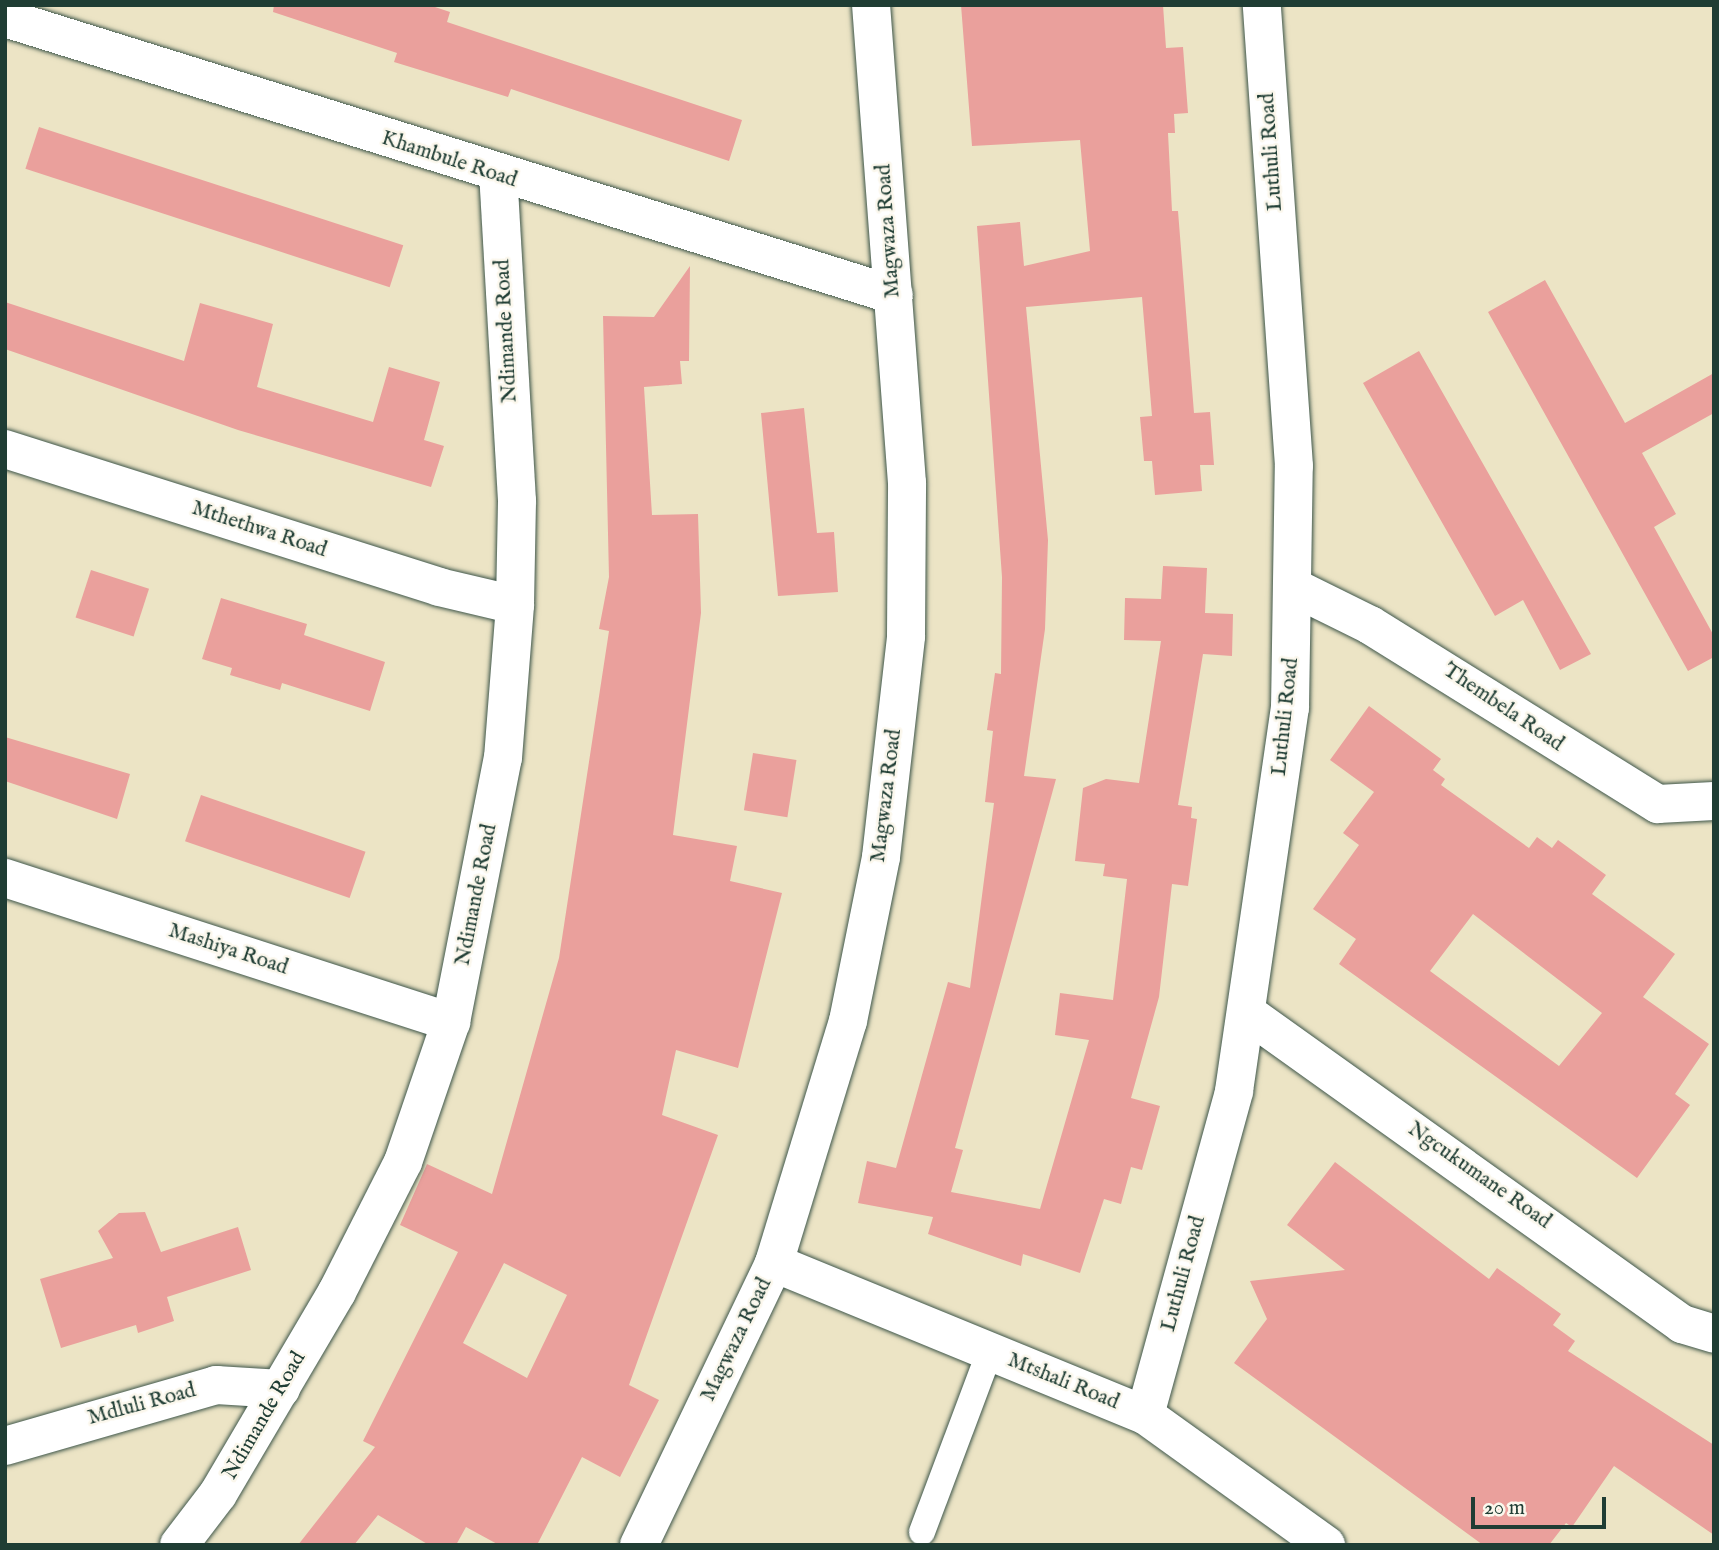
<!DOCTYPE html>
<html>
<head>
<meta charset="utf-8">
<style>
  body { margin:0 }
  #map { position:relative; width:1719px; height:1550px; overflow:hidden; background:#ece4c5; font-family:"IM FELL English",serif }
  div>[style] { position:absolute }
  .building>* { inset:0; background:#eaa09c; transform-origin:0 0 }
  .roads { filter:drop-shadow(0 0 2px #3e564a) drop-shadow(0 0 2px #3e564a) }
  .service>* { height:26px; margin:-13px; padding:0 13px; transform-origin:13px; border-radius:13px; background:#fff }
  .minor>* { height:38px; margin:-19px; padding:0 19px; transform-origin:19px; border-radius:19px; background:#fff }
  span { translate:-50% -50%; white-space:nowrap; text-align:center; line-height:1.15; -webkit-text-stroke:5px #fbf7ec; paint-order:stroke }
  .street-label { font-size:21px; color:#1f3d34 }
  .frame { position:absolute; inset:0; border:7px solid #1f3d34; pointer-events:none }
  .scale { position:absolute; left:1471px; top:1497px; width:135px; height:32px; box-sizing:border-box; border:4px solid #1f3d34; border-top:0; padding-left:9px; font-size:21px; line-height:24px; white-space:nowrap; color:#1f3d34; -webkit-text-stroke:5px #fbf7ec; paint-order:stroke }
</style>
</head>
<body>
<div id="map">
  <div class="building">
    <div style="clip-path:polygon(274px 5px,429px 5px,450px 12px,447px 22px,742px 120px,729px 161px,511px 89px,508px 97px,394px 62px,397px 53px,273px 12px)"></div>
    <div style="clip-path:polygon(961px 5px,1163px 5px,1166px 48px,1183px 47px,1188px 113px,1174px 114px,1175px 133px,1168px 133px,1172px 211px,1178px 211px,1194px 413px,1210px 412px,1214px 465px,1200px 465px,1202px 491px,1155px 495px,1152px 461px,1144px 461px,1140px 417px,1152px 416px,1142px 297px,1026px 307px,1048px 540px,1045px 629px,1024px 776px,1056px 779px,955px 1148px,963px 1150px,951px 1192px,1040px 1209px,1089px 1040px,1055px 1035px,1060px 993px,1113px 1000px,1127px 879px,1103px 876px,1105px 864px,1075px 861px,1083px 788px,1106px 779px,1139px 783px,1161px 641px,1124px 640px,1125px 598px,1161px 599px,1163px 566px,1207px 568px,1205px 613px,1233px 614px,1232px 656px,1203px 654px,1178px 805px,1192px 807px,1191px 818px,1197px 819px,1188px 886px,1172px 884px,1159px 997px,1131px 1098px,1160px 1106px,1142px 1170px,1131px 1167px,1121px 1204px,1104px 1199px,1080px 1273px,1023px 1254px,1021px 1266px,928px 1234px,933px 1217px,858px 1203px,867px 1161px,896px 1168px,948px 982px,970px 988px,994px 803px,985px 802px,993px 731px,987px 730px,995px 673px,1001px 674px,1002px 577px,977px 226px,1020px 222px,1024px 266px,1090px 251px,1080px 140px,972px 146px)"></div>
    <div style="left:39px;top:127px;width:383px;height:44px;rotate:18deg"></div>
    <div style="clip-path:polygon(evenodd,690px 266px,689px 361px,680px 361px,682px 384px,644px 387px,652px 515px,698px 514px,701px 613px,673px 835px,737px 846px,730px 881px,782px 893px,738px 1068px,676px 1050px,662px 1115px,718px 1135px,629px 1385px,659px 1400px,620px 1477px,582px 1457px,537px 1545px,499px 1545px,466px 1527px,456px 1545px,429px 1545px,378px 1515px,354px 1545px,298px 1545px,375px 1447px,363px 1441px,458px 1252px,400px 1225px,427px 1164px,492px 1194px,559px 958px,609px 631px,599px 629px,609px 577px,603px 316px,654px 317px,690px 266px,504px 1263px,567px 1295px,527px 1378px,463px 1343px,504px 1263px)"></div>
    <div style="clip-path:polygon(1545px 280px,1625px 423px,1714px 373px,1714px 413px,1642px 453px,1676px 514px,1654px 527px,1714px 636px,1714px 657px,1688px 671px,1488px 312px)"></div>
    <div style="clip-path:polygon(5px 302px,184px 361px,200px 303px,273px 324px,257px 387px,373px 422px,389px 367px,440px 382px,424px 440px,444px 446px,431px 487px,238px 430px,5px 349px)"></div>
    <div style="clip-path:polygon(1419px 351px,1591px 654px,1560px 670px,1523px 600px,1495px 616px,1363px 383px)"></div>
    <div style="clip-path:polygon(804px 408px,817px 533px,834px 532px,838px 592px,778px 596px,761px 413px)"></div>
    <div style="left:91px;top:570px;width:61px;height:50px;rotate:18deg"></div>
    <div style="clip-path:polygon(221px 598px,307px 624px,304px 635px,385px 662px,370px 711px,282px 683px,280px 690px,230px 675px,232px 668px,202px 659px)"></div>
    <div style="clip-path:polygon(evenodd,1369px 706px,1441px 759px,1433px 770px,1445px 779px,1441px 785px,1529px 848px,1537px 837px,1552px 848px,1558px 840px,1606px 875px,1592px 894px,1675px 954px,1643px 997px,1709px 1044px,1675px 1094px,1690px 1105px,1637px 1178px,1339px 964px,1356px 939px,1313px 909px,1359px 845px,1343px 833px,1374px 792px,1330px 760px,1369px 706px,1473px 914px,1602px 1013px,1559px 1066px,1430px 971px,1473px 914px)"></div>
    <div style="clip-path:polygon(5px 737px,130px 774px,117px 819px,5px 781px)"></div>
    <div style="left:753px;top:753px;width:44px;height:58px;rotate:9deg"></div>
    <div style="left:201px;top:795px;width:174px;height:49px;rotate:19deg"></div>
    <div style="clip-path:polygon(1335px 1162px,1489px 1279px,1497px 1268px,1561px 1314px,1553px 1325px,1575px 1341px,1568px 1351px,1714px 1445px,1714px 1535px,1614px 1466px,1572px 1527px,1566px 1523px,1549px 1545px,1483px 1545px,1234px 1363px,1267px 1319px,1250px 1281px,1345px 1270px,1287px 1225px)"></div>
    <div style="clip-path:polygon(145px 1212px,161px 1252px,238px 1227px,251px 1270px,167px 1297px,174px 1321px,138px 1333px,136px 1325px,61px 1348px,40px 1279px,113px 1258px,98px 1231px,119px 1213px)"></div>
  </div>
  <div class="roads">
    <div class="service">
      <div style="left:922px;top:1532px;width:193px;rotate:-69.4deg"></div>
    </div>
    <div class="minor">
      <div style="left:5px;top:18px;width:931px;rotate:17.31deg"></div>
      <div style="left:5px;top:449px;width:455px;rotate:17.6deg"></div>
      <div style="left:439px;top:587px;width:78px;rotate:13.3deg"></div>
      <div style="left:1297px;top:589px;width:81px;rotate:26.3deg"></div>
      <div style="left:1370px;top:625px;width:339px;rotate:31.9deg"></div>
      <div style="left:1658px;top:804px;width:56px;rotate:-3.1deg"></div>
      <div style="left:5px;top:878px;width:469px;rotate:17.9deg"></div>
      <div style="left:1247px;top:1013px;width:535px;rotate:35.56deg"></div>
      <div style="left:1682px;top:1324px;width:34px;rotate:17deg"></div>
      <div style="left:774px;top:1263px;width:401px;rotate:22.3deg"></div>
      <div style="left:1145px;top:1415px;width:223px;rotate:35.7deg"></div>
      <div style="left:1145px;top:1415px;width:336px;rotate:-74.6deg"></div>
      <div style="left:1234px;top:1091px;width:387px;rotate:-81.7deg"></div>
      <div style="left:1290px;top:708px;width:242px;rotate:-89.1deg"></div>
      <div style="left:1294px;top:466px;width:462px;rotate:-94deg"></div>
      <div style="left:5px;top:1446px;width:220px;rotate:-16.1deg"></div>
      <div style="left:216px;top:1385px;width:65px;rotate:3.5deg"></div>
      <div style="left:179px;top:1545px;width:64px;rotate:-52.6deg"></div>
      <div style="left:218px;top:1494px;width:234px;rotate:-59.5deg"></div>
      <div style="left:337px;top:1292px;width:146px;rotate:-63.1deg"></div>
      <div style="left:403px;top:1162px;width:148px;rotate:-71.1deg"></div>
      <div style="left:451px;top:1022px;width:269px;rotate:-78.9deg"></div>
      <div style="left:503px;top:758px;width:153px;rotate:-85.5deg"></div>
      <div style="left:515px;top:605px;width:104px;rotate:-88.9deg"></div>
      <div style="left:517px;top:501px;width:326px;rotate:-93.3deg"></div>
      <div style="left:639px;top:1545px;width:313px;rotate:-64.4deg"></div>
      <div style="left:774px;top:1263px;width:253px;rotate:-73deg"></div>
      <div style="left:848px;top:1021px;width:167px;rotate:-78.6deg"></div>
      <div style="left:881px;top:857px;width:222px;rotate:-83.5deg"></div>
      <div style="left:906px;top:636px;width:153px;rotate:-89.6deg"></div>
      <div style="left:907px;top:483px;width:479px;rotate:-94.3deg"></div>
    </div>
  </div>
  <div class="street-label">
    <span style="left:1272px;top:152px;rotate:-94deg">Luthuli Road</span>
    <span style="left:449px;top:160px;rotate:18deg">Khambule Road</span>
    <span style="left:889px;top:231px;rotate:-94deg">Magwaza Road</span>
    <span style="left:507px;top:331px;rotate:-93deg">Ndimande Road</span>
    <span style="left:259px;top:530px;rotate:18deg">Mthethwa Road</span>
    <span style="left:1503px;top:708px;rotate:34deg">Thembela Road</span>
    <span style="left:1286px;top:717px;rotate:-84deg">Luthuli Road</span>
    <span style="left:887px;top:796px;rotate:-83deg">Magwaza Road</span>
    <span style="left:477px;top:895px;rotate:-79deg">Ndimande Road</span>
    <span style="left:228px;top:950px;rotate:18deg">Mashiya Road</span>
    <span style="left:1479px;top:1176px;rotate:35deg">Ngcukumane Road</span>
    <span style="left:1184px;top:1274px;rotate:-75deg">Luthuli Road</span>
    <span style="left:737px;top:1340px;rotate:-64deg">Magwaza Road</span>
    <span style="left:1063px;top:1382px;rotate:22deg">Mtshali Road</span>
    <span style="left:142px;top:1405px;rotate:-15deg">Mdluli Road</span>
    <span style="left:265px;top:1416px;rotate:-60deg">Ndimande Road</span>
  </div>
  <div class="frame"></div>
  <div class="scale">20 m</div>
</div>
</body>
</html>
